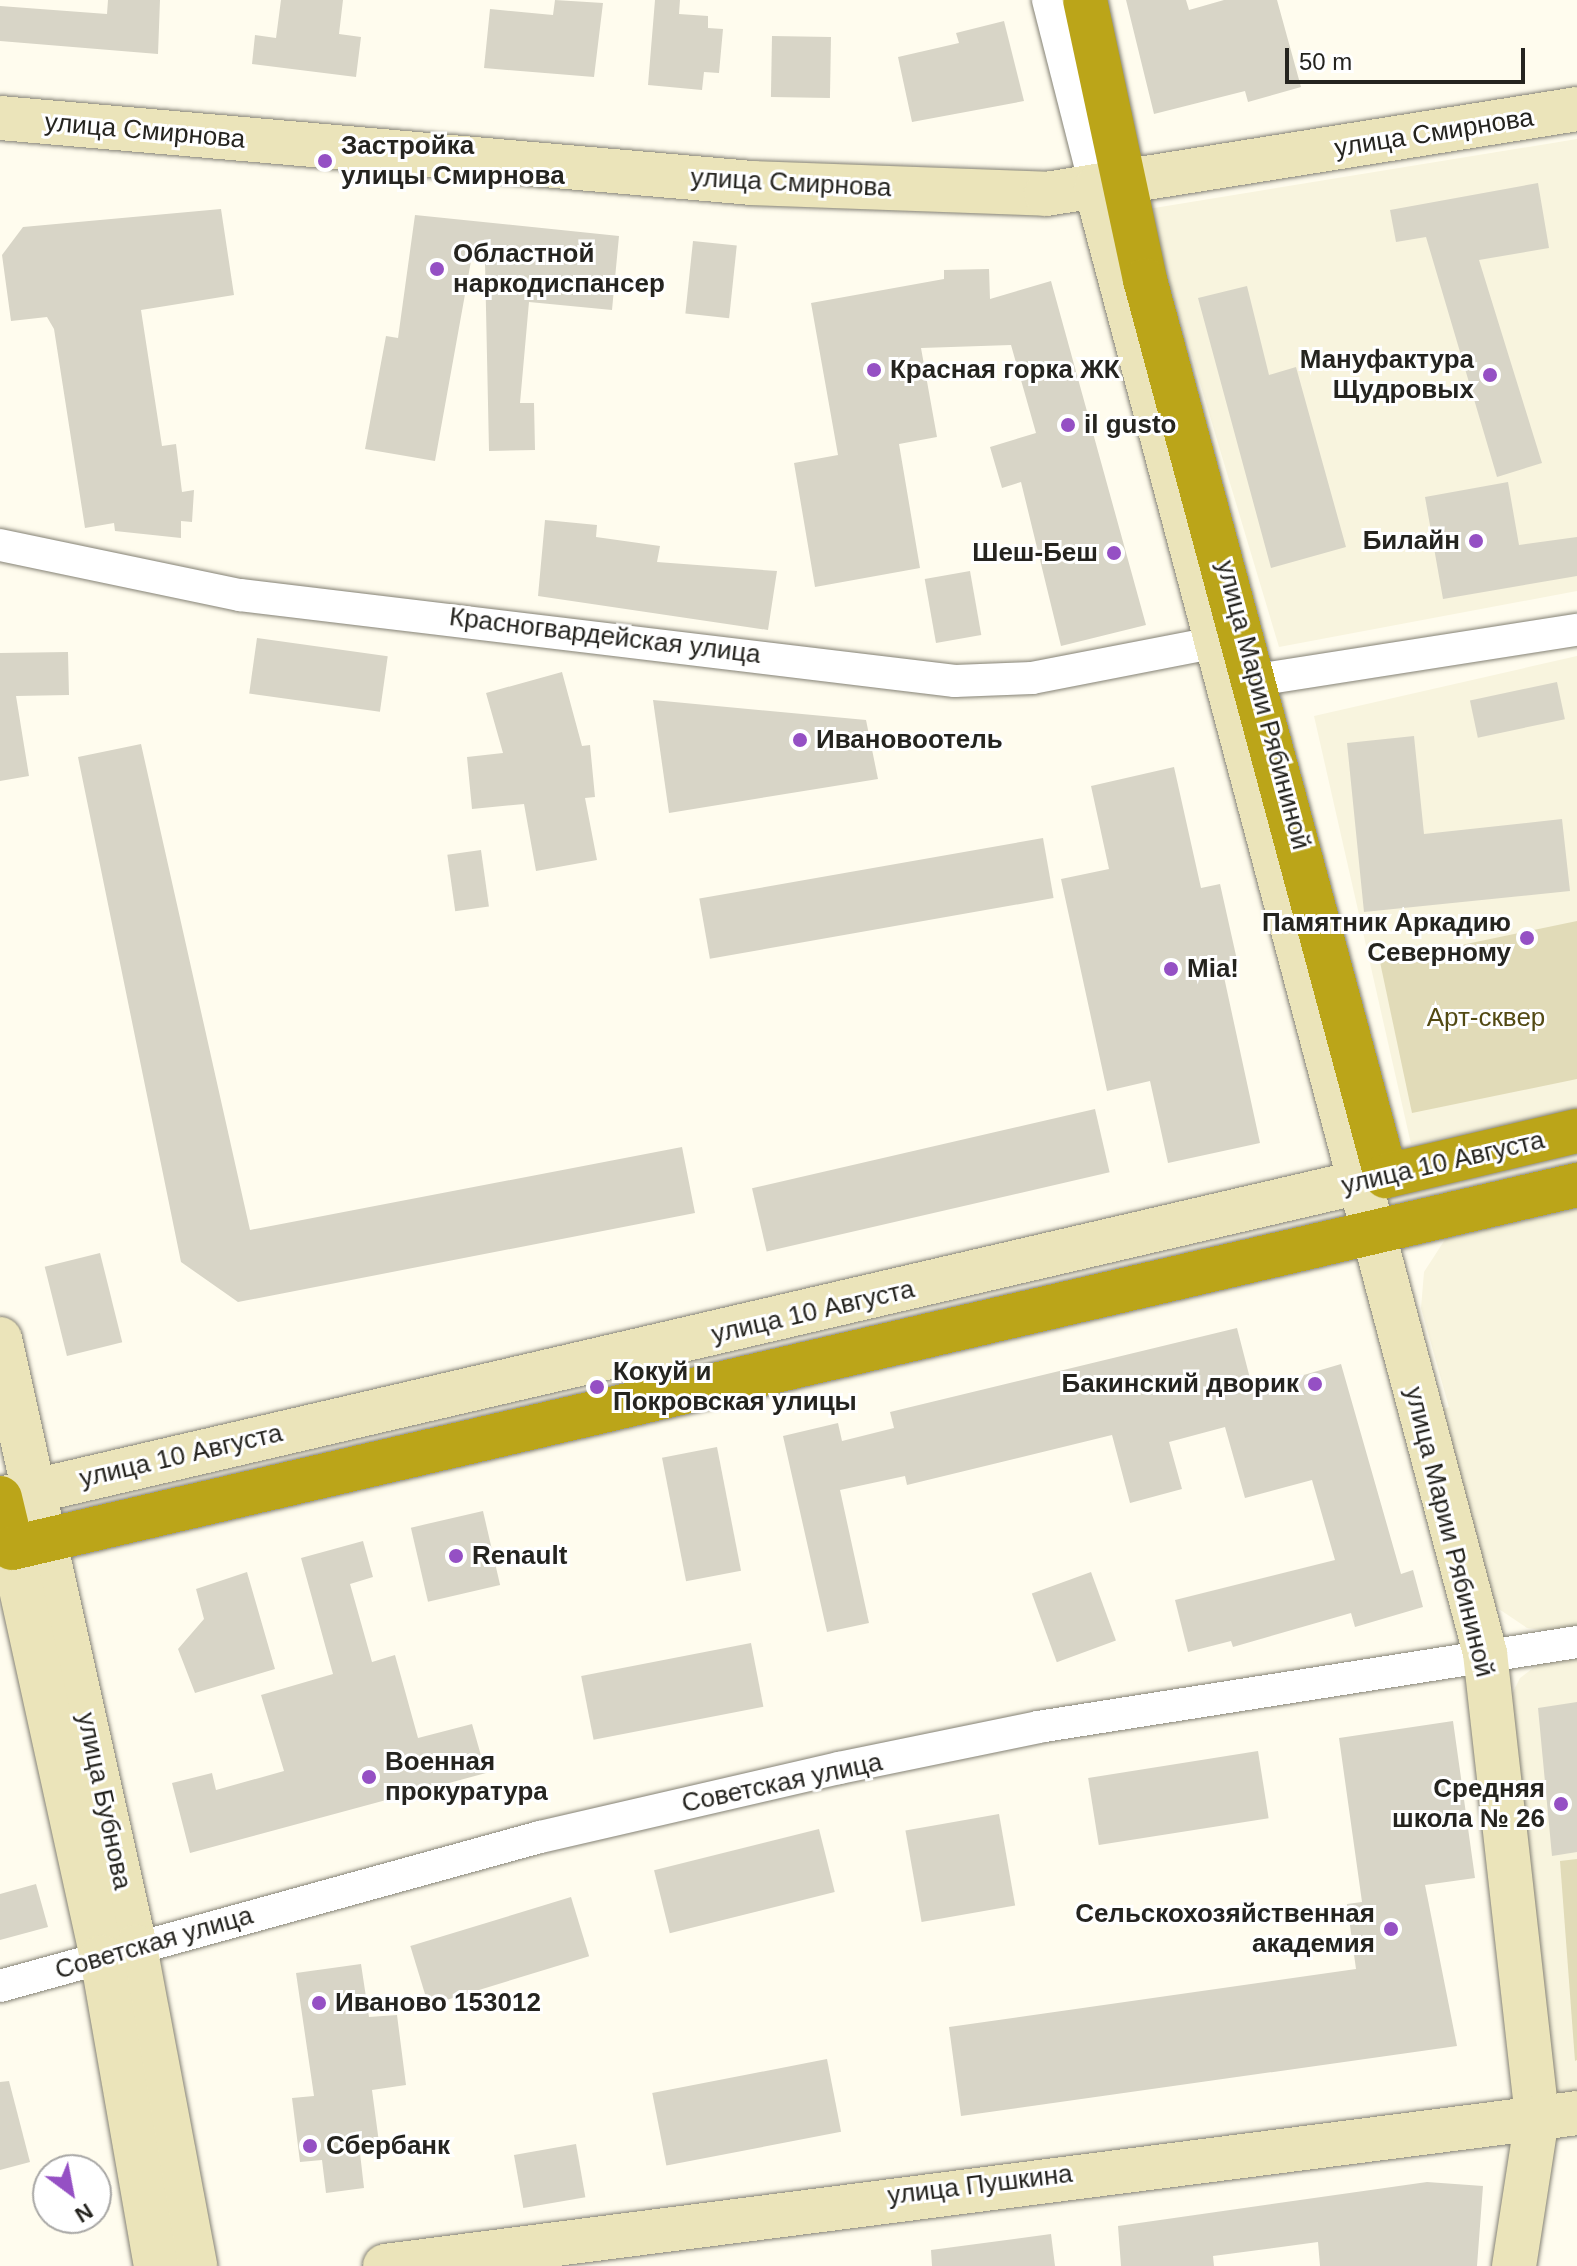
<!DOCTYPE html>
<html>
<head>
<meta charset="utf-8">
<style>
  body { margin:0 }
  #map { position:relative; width:1577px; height:2266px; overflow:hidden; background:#fffcee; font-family:Arial,sans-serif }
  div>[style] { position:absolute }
  .built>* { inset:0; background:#f8f4de }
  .green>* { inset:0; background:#e1dbb8 }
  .building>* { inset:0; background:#d8d5c7; transform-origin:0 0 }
  .roads { filter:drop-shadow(0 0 2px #858275) drop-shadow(0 0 2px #858275) }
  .street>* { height:32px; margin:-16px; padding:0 16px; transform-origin:16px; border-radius:16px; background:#fff }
  .secondary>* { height:44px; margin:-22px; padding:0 22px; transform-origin:22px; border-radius:22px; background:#ebe4ba }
  .highway>* { height:44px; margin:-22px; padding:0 22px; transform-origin:22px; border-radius:22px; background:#bba519 }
  .dots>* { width:22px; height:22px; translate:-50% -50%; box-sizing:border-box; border:4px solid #fff; border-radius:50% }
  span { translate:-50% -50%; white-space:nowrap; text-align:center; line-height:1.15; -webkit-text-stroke:6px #fff; paint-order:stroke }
  .street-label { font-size:26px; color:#25241f }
  .poi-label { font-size:26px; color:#25241f; font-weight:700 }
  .left { translate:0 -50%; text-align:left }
  .right { translate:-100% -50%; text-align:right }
  .park-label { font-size:26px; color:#534a13 }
  .north { position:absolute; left:32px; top:2154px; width:80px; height:80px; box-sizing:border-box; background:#fff; border:2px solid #a8a7a5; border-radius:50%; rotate:148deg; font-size:22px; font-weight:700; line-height:32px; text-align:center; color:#25241f }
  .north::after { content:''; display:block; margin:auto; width:28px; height:36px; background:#9550c4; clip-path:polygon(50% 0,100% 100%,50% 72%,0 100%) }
  .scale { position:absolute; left:1285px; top:48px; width:240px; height:36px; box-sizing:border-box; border:4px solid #25241f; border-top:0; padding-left:10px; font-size:24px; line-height:28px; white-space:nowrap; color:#25241f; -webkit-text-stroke:6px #fff; paint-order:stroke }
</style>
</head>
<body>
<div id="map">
  <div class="built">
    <div style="clip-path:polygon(1577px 139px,1577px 591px,1279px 647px,1148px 209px)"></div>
    <div style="clip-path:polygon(1577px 656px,1577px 1110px,1411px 1144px,1314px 716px)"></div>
    <div style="clip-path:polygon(1577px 1209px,1577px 1628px,1550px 1631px,1527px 1628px,1493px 1605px,1430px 1414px,1449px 1407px,1421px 1308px,1424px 1272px,1446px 1238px)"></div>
    <div style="clip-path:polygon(1577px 1656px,1577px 2095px,1545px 2109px,1508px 1702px,1520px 1678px,1544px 1660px)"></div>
  </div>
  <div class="green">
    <div style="clip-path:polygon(1577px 921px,1577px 1079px,1412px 1113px,1380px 962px)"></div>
    <div style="clip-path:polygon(1577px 1859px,1577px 2060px,1575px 2061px,1560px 1861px)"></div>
  </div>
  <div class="building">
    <div style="clip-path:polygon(108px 0,160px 0,158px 54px,0 41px,0 6px,107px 14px)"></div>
    <div style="clip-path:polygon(281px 0,343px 0,339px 34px,361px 37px,356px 77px,252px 64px,255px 35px,276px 38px)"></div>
    <div style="clip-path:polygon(555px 0,603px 3px,594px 77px,484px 68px,490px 9px,553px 15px)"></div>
    <div style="clip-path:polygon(655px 0,680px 0,679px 14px,708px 16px,708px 28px,723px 29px,719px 73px,704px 72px,702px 90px,648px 85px)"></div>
    <div style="clip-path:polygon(1126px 0,1186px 0,1189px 10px,1224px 0,1277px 0,1301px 87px,1248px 102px,1245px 91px,1154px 114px)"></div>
    <div style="clip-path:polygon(1004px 21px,1024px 101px,912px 122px,898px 57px,959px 43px,956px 33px)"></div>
    <div style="left:772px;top:36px;width:59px;height:61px;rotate:1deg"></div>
    <div style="clip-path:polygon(1538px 183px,1549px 248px,1479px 260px,1542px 463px,1497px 477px,1426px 237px,1396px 242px,1390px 210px)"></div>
    <div style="clip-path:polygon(221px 209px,234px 295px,141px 310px,162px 446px,176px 444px,182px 492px,194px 490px,192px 522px,181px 521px,181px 538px,115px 531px,114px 523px,85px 528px,54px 329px,47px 317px,11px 321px,2px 255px,23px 227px)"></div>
    <div style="clip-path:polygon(415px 215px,619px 236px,612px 310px,529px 302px,520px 403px,534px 403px,535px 450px,489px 451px,485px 262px,471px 261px,435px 461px,365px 449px,386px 336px,398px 338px)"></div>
    <div style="left:693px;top:241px;width:44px;height:73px;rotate:6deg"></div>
    <div style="clip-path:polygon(989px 269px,990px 299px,1051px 281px,1146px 625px,1061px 646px,1021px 482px,1002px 488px,990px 447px,1036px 433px,1011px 345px,921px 348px,937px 437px,899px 444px,920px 568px,815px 587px,794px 463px,838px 455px,811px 303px,944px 279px,944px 270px)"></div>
    <div style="clip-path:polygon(1247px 286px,1269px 375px,1296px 367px,1346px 547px,1271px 568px,1198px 298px)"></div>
    <div style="clip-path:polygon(1508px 482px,1519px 545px,1577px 537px,1577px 576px,1443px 599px,1425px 497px)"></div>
    <div style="clip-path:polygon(545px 520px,597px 525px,596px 537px,660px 546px,657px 562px,777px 571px,768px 630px,538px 596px)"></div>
    <div style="left:970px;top:571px;width:65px;height:46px;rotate:80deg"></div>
    <div style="left:257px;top:638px;width:132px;height:56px;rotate:8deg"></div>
    <div style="clip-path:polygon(68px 652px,69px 695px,16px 696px,29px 776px,0 781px,0 653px)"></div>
    <div style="clip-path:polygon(562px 672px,582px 746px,590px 745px,595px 797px,585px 798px,597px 860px,536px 871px,524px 804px,472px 809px,467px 757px,503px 753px,486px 693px)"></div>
    <div style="left:1557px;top:682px;width:38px;height:89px;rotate:78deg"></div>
    <div style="clip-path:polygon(653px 700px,866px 720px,878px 779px,669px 813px)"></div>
    <div style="clip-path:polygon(1414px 736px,1424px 834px,1562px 819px,1570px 891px,1364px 912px,1347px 743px)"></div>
    <div style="clip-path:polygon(141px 744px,250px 1230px,682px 1147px,695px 1213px,238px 1302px,181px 1262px,78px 757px)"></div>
    <div style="clip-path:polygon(1174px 767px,1201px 888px,1220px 884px,1237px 960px,1221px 963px,1260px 1143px,1168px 1163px,1150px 1081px,1107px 1091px,1061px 879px,1109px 869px,1091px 786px)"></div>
    <div style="left:1043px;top:838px;width:61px;height:349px;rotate:80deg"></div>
    <div style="left:481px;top:850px;width:57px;height:34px;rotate:82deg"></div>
    <div style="left:1095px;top:1109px;width:65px;height:352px;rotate:77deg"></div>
    <div style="left:100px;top:1253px;width:92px;height:57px;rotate:76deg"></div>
    <div style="clip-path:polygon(1237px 1328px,1253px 1390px,1341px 1364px,1401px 1574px,1413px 1570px,1423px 1607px,1355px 1627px,1351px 1613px,1233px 1647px,1231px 1641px,1188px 1652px,1175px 1600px,1335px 1560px,1312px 1480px,1245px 1498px,1225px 1427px,1169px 1442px,1182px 1489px,1130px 1503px,1112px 1435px,907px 1485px,905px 1476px,840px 1490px,869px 1623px,827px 1632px,783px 1436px,838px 1423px,842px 1441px,894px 1428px,890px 1412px)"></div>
    <div style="left:717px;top:1447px;width:126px;height:56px;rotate:79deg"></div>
    <div style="left:483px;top:1511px;width:76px;height:74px;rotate:77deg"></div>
    <div style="clip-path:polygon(363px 1541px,373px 1577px,350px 1584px,372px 1662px,395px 1655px,418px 1738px,472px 1724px,486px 1773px,190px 1853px,172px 1783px,212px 1773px,216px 1790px,284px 1771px,261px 1695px,333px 1674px,301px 1558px)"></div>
    <div style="clip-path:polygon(247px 1572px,275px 1669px,195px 1693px,178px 1649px,204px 1619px,196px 1589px)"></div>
    <div style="left:1091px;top:1572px;width:73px;height:63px;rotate:70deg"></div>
    <div style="left:751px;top:1643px;width:65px;height:173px;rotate:79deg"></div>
    <div style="clip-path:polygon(1577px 1702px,1577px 1852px,1552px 1856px,1538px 1708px)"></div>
    <div style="clip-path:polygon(1453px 1721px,1475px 1878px,1425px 1885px,1457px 2046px,961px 2116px,949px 2027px,1356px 1969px,1347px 1904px,1362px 1902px,1339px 1738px)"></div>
    <div style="left:1258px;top:1751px;width:68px;height:172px;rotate:81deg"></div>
    <div style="left:999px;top:1814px;width:93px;height:95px;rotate:80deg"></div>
    <div style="left:819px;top:1829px;width:65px;height:170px;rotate:76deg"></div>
    <div style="clip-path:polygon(36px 1884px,48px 1927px,0 1940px,0 1894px)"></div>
    <div style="left:571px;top:1897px;width:62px;height:168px;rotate:73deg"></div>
    <div style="clip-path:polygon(361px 1964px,369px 2017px,397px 2015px,406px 2085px,372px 2090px,380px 2150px,360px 2153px,364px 2188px,326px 2193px,322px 2160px,300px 2162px,292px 2098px,314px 2096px,296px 1973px)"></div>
    <div style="left:827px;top:2059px;width:74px;height:178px;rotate:79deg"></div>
    <div style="clip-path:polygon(9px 2081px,30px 2162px,0 2170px,0 2082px)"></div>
    <div style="left:576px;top:2144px;width:54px;height:63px;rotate:80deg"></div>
    <div style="clip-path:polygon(1427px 2182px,1483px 2186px,1477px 2266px,1320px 2266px,1318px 2242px,1213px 2256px,1214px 2266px,1121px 2266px,1118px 2226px)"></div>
    <div style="clip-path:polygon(1051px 2234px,1055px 2266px,932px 2266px,931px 2250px)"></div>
  </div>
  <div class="roads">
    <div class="street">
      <div style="left:1048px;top:0;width:194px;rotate:75.7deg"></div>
      <div style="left:0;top:545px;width:245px;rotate:11.8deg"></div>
      <div style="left:240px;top:595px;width:720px;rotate:6.86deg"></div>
      <div style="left:955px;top:681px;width:77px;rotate:-2.2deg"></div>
      <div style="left:1032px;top:678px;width:183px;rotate:-11deg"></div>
      <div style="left:1256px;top:680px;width:325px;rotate:-8.9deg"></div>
      <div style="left:0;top:1986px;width:560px;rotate:-15.43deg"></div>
      <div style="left:540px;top:1837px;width:307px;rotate:-13deg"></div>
      <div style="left:839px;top:1768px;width:203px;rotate:-11.6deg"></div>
      <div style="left:1038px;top:1727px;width:546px;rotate:-8.96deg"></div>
    </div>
    <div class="secondary">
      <div style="left:0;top:118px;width:755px;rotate:4.94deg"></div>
      <div style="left:752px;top:183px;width:294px;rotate:2.1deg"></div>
      <div style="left:1046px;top:194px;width:538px;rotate:-9.09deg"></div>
      <div style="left:1096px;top:188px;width:1516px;rotate:75.13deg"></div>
      <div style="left:1485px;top:1653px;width:468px;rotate:83.6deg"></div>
      <div style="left:1537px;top:2118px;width:150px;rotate:98.8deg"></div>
      <div style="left:0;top:1339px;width:623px;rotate:77.48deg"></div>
      <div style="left:135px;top:1947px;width:325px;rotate:79.3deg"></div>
      <div style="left:0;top:1499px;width:1423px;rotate:-13.12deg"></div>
      <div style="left:12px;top:1548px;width:419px;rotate:77.6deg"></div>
      <div style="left:102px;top:1957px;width:314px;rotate:80.1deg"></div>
      <div style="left:385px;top:2266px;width:1202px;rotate:-7.31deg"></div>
    </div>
    <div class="highway">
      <div style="left:1085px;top:0;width:286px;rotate:77.9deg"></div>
      <div style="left:1145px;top:280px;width:928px;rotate:74.95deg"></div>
      <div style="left:1386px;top:1176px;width:196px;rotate:-13.3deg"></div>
      <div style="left:0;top:1498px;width:51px;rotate:76.5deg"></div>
      <div style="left:12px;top:1548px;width:1607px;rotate:-13.06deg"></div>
    </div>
  </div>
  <div class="dots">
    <div style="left:325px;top:161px;background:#9550c4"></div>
    <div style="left:437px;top:269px;background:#9550c4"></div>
    <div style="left:874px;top:370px;background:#9550c4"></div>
    <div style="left:1490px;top:375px;background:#9550c4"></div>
    <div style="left:1068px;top:425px;background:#9550c4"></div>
    <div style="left:1476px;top:541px;background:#9550c4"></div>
    <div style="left:1114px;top:553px;background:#9550c4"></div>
    <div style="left:800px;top:740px;background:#9550c4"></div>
    <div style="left:1527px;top:938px;background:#9550c4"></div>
    <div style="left:1171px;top:969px;background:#9550c4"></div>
    <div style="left:1315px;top:1384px;background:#9550c4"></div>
    <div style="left:597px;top:1387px;background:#9550c4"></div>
    <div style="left:456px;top:1556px;background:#9550c4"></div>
    <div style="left:369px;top:1777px;background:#9550c4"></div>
    <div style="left:1561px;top:1804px;background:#9550c4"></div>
    <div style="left:1391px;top:1929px;background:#9550c4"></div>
    <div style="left:319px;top:2003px;background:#9550c4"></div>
    <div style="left:310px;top:2146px;background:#9550c4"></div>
  </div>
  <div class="street-label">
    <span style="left:145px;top:131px;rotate:5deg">улица Смирнова</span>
    <span style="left:1434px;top:133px;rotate:-9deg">улица Смирнова</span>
    <span style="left:791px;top:183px;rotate:3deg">улица Смирнова</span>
    <span style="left:605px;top:636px;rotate:7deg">Красногвардейская улица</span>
    <span style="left:1263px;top:705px;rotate:75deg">улица Марии Рябининой</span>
    <span style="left:1443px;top:1163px;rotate:-13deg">улица 10 Августа</span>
    <span style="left:813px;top:1312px;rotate:-13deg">улица 10 Августа</span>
    <span style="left:181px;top:1456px;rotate:-13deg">улица 10 Августа</span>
    <span style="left:1449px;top:1532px;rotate:76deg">улица Марии Рябининой</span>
    <span style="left:782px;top:1783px;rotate:-12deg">Советская улица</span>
    <span style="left:104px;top:1801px;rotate:78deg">улица Бубнова</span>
    <span style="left:154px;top:1943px;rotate:-16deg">Советская улица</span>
    <span style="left:980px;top:2185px;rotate:-7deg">улица Пушкина</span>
  </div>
  <div class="poi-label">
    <span class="left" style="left:341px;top:161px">Застройка<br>улицы Смирнова</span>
    <span class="left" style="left:453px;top:269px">Областной<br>наркодиспансер</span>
    <span class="right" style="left:1474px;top:375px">Мануфактура<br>Щудровых</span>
    <span class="left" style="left:890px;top:370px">Красная горка ЖК</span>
    <span class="left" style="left:1084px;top:425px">il gusto</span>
    <span class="right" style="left:1460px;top:541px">Билайн</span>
    <span class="right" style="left:1098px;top:553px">Шеш-Беш</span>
    <span class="left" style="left:816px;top:740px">Ивановоотель</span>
    <span class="right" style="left:1511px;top:938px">Памятник Аркадию<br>Северному</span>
    <span class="left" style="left:1187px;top:969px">Mia!</span>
    <span class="left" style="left:613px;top:1387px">Кокуй и<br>Покровская улицы</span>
    <span class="right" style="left:1299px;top:1384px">Бакинский дворик</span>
    <span class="left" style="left:472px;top:1556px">Renault</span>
    <span class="left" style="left:385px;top:1777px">Военная<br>прокуратура</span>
    <span class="right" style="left:1545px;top:1804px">Средняя<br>школа № 26</span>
    <span class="right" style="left:1375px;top:1929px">Сельскохозяйственная<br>академия</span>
    <span class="left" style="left:335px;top:2003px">Иваново 153012</span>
    <span class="left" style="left:326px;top:2146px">Сбербанк</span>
  </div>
  <div class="park-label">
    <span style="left:1486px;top:1018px">Арт-сквер</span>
  </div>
  <div class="north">N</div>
  <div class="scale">50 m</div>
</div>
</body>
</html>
